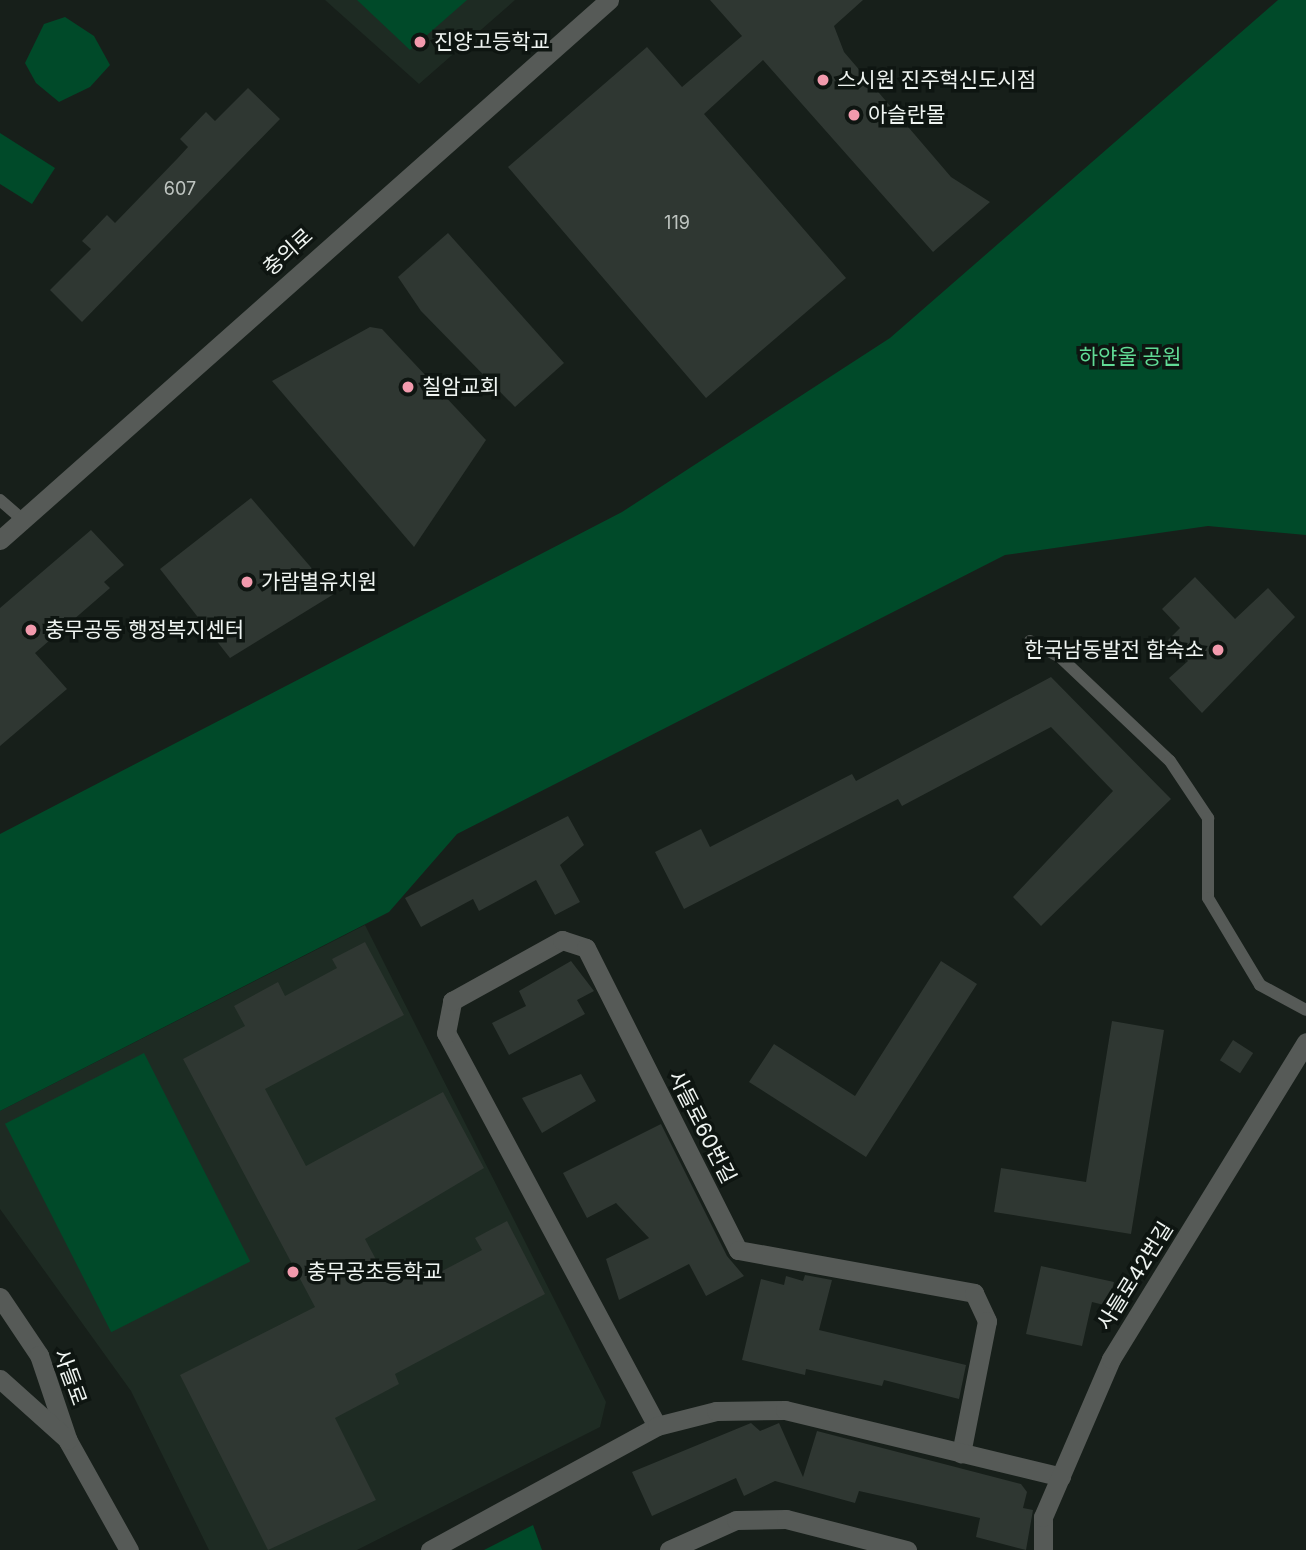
<!DOCTYPE html>
<html>
<head>
<meta charset="utf-8">
<style>
  body { margin:0 }
  #map { position:relative; width:1306px; height:1550px; overflow:hidden; background:#171f1a; font-family:Inter,"Noto Sans KR",sans-serif }
  div>[style] { position:absolute }
  .built>* { inset:0; background:#1e2b23 }
  .green>* { inset:0; background:#004a29; transform-origin:0 0 }
  .building>* { inset:0; background:#2f3732; transform-origin:0 0 }
  .service>* { height:12px; margin:-6px; padding:0 6px; transform-origin:6px; border-radius:6px; background:#565a57 }
  .minor>* { height:19px; margin:-9.5px; padding:0 9.5px; transform-origin:9.5px; border-radius:9.5px; background:#565a57 }
  .tertiary>* { height:19px; margin:-9.5px; padding:0 9.5px; transform-origin:9.5px; border-radius:9.5px; background:#565a57 }
  .dots>* { width:19px; height:19px; translate:-50% -50%; box-sizing:border-box; border:4px solid #0e1511; border-radius:50% }
  span { translate:-50% -50%; white-space:nowrap; text-align:center; line-height:1.15; -webkit-text-stroke:7px #0e1511; paint-order:stroke }
  .number-label { font-size:18px; color:#bfc5c1 }
  .number-label span { -webkit-text-stroke-width:0 }
  .poi-label { font-size:21px; color:#eff4f1 }
  .left { translate:0 -50%; text-align:left }
  .right { translate:-100% -50%; text-align:right }
  .street-label { font-size:21px; color:#eff4f1 }
  .park-label { font-size:21px; color:#60db95 }
</style>
</head>
<body>
<div id="map">
  <div class="built">
    <div style="clip-path:polygon(325px 0,515px 0,419px 84px)"></div>
    <div style="clip-path:polygon(365px 925px,606px 1402px,600px 1427px,357px 1550px,209px 1550px,131px 1391px,0 1209px,0 1111px)"></div>
  </div>
  <div class="green">
    <div style="clip-path:polygon(357px 0,467px 0,410px 50px)"></div>
    <div style="clip-path:polygon(1278px 0,1306px 0,1306px 535px,1208px 526px,1005px 555px,457px 834px,389px 912px,0 1111px,0 834px,622px 512px,890px 338px)"></div>
    <div style="clip-path:polygon(65px 17px,94px 36px,110px 65px,90px 87px,59px 102px,36px 83px,25px 63px,44px 24px)"></div>
    <div style="clip-path:polygon(0 133px,55px 168px,32px 204px,0 184px)"></div>
    <div style="left:144px;top:1053px;width:234px;height:156px;rotate:63deg"></div>
    <div style="clip-path:polygon(533px 1525px,542px 1550px,484px 1550px)"></div>
  </div>
  <div class="building">
    <div style="clip-path:polygon(710px 0,863px 0,834px 26px,844px 52px,951px 177px,990px 202px,933px 252px,763px 60px,704px 114px,846px 278px,706px 398px,508px 167px,647px 47px,682px 87px,742px 36px)"></div>
    <div style="clip-path:polygon(248px 88px,280px 119px,82px 322px,50px 290px,91px 249px,82px 241px,107px 215px,115px 223px,177px 159px,188px 147px,180px 139px,206px 112px,215px 121px)"></div>
    <div style="clip-path:polygon(448px 233px,564px 363px,515px 407px,421px 311px,398px 277px)"></div>
    <div style="clip-path:polygon(370px 327px,382px 329px,486px 440px,414px 547px,272px 381px)"></div>
    <div style="clip-path:polygon(251px 498px,334px 594px,230px 658px,160px 569px)"></div>
    <div style="clip-path:polygon(91px 530px,124px 565px,104px 582px,110px 588px,35px 653px,67px 689px,0 746px,0 608px)"></div>
    <div style="clip-path:polygon(1195px 577px,1235px 619px,1268px 588px,1295px 617px,1202px 713px,1169px 678px,1188px 661px,1168px 640px,1180px 628px,1162px 609px)"></div>
    <div style="clip-path:polygon(1051px 677px,1171px 799px,1041px 926px,1013px 897px,1113px 791px,1051px 727px,902px 806px,898px 799px,684px 909px,655px 852px,701px 829px,710px 847px,852px 774px,856px 781px)"></div>
    <div style="clip-path:polygon(568px 816px,584px 845px,560px 865px,580px 902px,555px 915px,536px 880px,479px 911px,473px 899px,421px 927px,405px 898px)"></div>
    <div style="clip-path:polygon(365px 942px,404px 1015px,265px 1089px,306px 1166px,443px 1092px,484px 1168px,365px 1239px,388px 1282px,420px 1265px,427px 1279px,482px 1250px,475px 1238px,507px 1221px,545px 1294px,395px 1374px,399px 1384px,335px 1418px,376px 1500px,268px 1550px,180px 1375px,315px 1307px,183px 1059px,245px 1026px,234px 1006px,278px 982px,285px 996px,337px 968px,332px 959px)"></div>
    <div style="clip-path:polygon(571px 961px,594px 991px,577px 1000px,585px 1014px,509px 1055px,492px 1023px,526px 1006px,519px 991px)"></div>
    <div style="clip-path:polygon(941px 961px,977px 984px,866px 1157px,749px 1082px,774px 1044px,855px 1096px)"></div>
    <div style="clip-path:polygon(1112px 1021px,1164px 1030px,1131px 1234px,994px 1212px,1001px 1168px,1086px 1182px)"></div>
    <div style="left:1233px;top:1040px;width:24px;height:24px;rotate:33deg"></div>
    <div style="clip-path:polygon(581px 1074px,596px 1101px,542px 1133px,522px 1098px)"></div>
    <div style="clip-path:polygon(661px 1124px,727px 1256px,744px 1276px,706px 1296px,689px 1264px,619px 1300px,606px 1259px,649px 1238px,616px 1203px,587px 1218px,563px 1173px)"></div>
    <div style="clip-path:polygon(1041px 1266px,1114px 1282px,1108px 1306px,1092px 1302px,1082px 1346px,1026px 1334px)"></div>
    <div style="clip-path:polygon(805px 1275px,832px 1280px,819px 1330px,966px 1365px,959px 1399px,884px 1380px,882px 1386px,806px 1369px,805px 1375px,742px 1360px,761px 1279px,784px 1285px,786px 1276px,803px 1281px)"></div>
    <div style="clip-path:polygon(751px 1423px,760px 1431px,779px 1423px,803px 1477px,817px 1431px,1021px 1484px,1027px 1492px,1023px 1508px,1033px 1510px,1026px 1550px,976px 1537px,980px 1518px,859px 1491px,855px 1503px,775px 1481px,744px 1496px,736px 1478px,652px 1516px,632px 1472px)"></div>
  </div>
  <div class="service">
    <div style="left:0;top:500px;width:30px;rotate:41deg"></div>
    <div style="left:1030px;top:641px;width:34px;rotate:28deg"></div>
    <div style="left:1060px;top:657px;width:151px;rotate:43.4deg"></div>
    <div style="left:1170px;top:761px;width:69px;rotate:56.3deg"></div>
    <div style="left:1208px;top:818px;width:80px;rotate:90deg"></div>
    <div style="left:1208px;top:898px;width:101px;rotate:59.1deg"></div>
    <div style="left:1260px;top:985px;width:52px;rotate:28.5deg"></div>
  </div>
  <div class="minor">
    <div style="left:0;top:540px;width:814px;rotate:-41.56deg"></div>
    <div style="left:657px;top:1426px;width:446px;rotate:-118.2deg"></div>
    <div style="left:446px;top:1033px;width:33px;rotate:-79deg"></div>
    <div style="left:452px;top:1001px;width:126px;rotate:-29deg"></div>
    <div style="left:562px;top:940px;width:25px;rotate:18deg"></div>
    <div style="left:586px;top:948px;width:338px;rotate:63.3deg"></div>
    <div style="left:738px;top:1250px;width:240px;rotate:10.3deg"></div>
    <div style="left:974px;top:1293px;width:31px;rotate:65deg"></div>
    <div style="left:987px;top:1321px;width:135px;rotate:101.1deg"></div>
    <div style="left:430px;top:1550px;width:259px;rotate:-28.6deg"></div>
    <div style="left:657px;top:1426px;width:61px;rotate:-14.3deg"></div>
    <div style="left:716px;top:1411px;width:69px;rotate:-0.8deg"></div>
    <div style="left:785px;top:1410px;width:284px;rotate:13.6deg"></div>
    <div style="left:669px;top:1550px;width:73px;rotate:-24.1deg"></div>
    <div style="left:736px;top:1520px;width:50px;rotate:-1.1deg"></div>
    <div style="left:786px;top:1519px;width:125px;rotate:14.4deg"></div>
    <div style="left:1043px;top:1550px;width:33px;rotate:-90deg"></div>
    <div style="left:1043px;top:1517px;width:172px;rotate:-66.7deg"></div>
    <div style="left:1111px;top:1359px;width:372px;rotate:-58.4deg"></div>
  </div>
  <div class="tertiary">
    <div style="left:0;top:1297px;width:70px;rotate:56.1deg"></div>
    <div style="left:39px;top:1355px;width:91px;rotate:71.4deg"></div>
    <div style="left:68px;top:1441px;width:125px;rotate:60.8deg"></div>
    <div style="left:0;top:1379px;width:91px;rotate:41.9deg"></div>
  </div>
  <div class="dots">
    <div style="left:420px;top:42px;background:#f29aad"></div>
    <div style="left:823px;top:80px;background:#f29aad"></div>
    <div style="left:854px;top:115px;background:#f29aad"></div>
    <div style="left:408px;top:387px;background:#f29aad"></div>
    <div style="left:247px;top:582px;background:#f29aad"></div>
    <div style="left:31px;top:630px;background:#f29aad"></div>
    <div style="left:1218px;top:650px;background:#f29aad"></div>
    <div style="left:293px;top:1272px;background:#f29aad"></div>
  </div>
  <div class="number-label">
    <span style="left:180px;top:189px">607</span>
    <span style="left:677px;top:223px">119</span>
  </div>
  <div class="poi-label">
    <span class="left" style="left:434px;top:42px">진양고등학교</span>
    <span class="left" style="left:837px;top:80px">스시원 진주혁신도시점</span>
    <span class="left" style="left:868px;top:115px">아슬란몰</span>
    <span class="left" style="left:422px;top:387px">칠암교회</span>
    <span class="left" style="left:261px;top:582px">가람별유치원</span>
    <span class="left" style="left:45px;top:630px">충무공동 행정복지센터</span>
    <span class="right" style="left:1204px;top:650px">한국남동발전 합숙소</span>
    <span class="left" style="left:307px;top:1272px">충무공초등학교</span>
  </div>
  <div class="street-label">
    <span style="left:288px;top:252px;rotate:-42deg">충의로</span>
    <span style="left:702px;top:1127px;rotate:63deg">사들로60번길</span>
    <span style="left:1135px;top:1276px;rotate:-58deg">사들로42번길</span>
    <span style="left:70px;top:1377px;rotate:70deg">사들로</span>
  </div>
  <div class="park-label">
    <span style="left:1130px;top:357px">하얀울 공원</span>
  </div>
</div>
</body>
</html>
